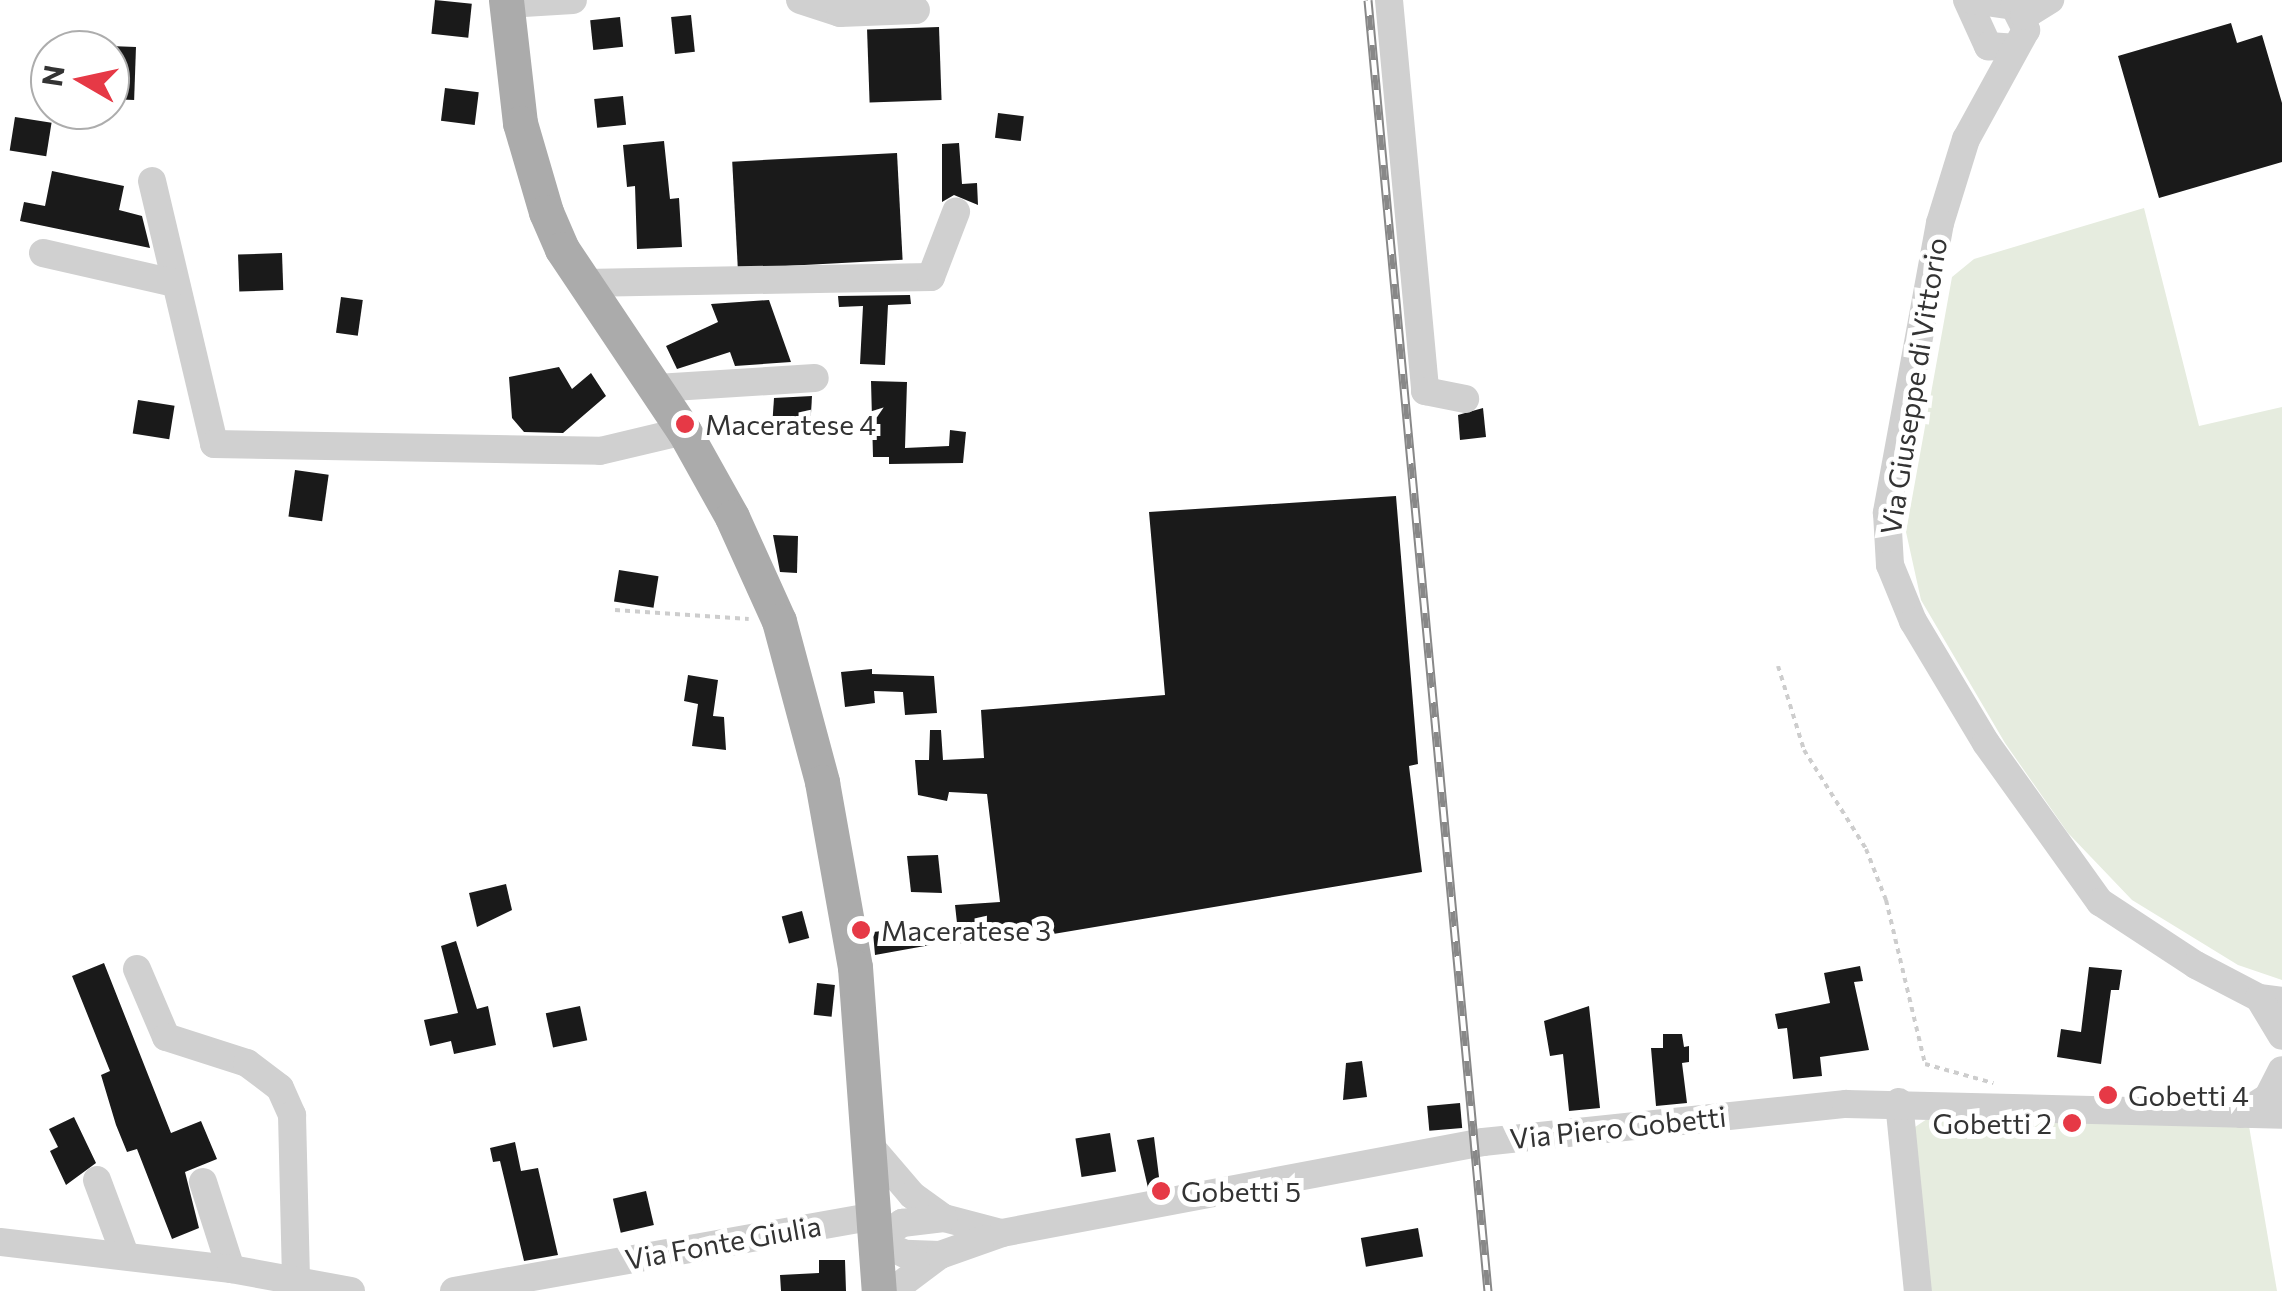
<!DOCTYPE html>
<html>
<head>
<meta charset="utf-8">
<style>
  body { margin:0 }
  #map { position:relative; width:2282px; height:1291px; overflow:hidden; background:#fff; font-family:Commissioner,sans-serif }
  div>[style] { position:absolute }
  .green>* { inset:0; background:#e6ecdf }
  .building>* { inset:0; background:#1a1a1a; transform-origin:0 0 }
  .path>* { height:4px; margin-top:-2px; transform-origin:0; background:repeating-linear-gradient(90deg,#cdcdcd 0 5px,transparent 0 10px) }
  .minor>* { height:28px; margin:-14px; padding:0 14px; transform-origin:14px; border-radius:14px; background:#d0d0d0 }
  .major>* { height:35px; margin:-17.5px; padding:0 17.5px; transform-origin:17.5px; border-radius:17.5px; background:#ababab }
  .rail>* { height:9px; margin-top:-4.5px; transform-origin:0; background:repeating-linear-gradient(90deg,#fff 0 15px,#888 0 30px); box-sizing:border-box; border-block:2px solid #888 }
  .dots>* { width:28px; height:28px; translate:-50% -50%; box-sizing:border-box; border:5px solid #fff; border-radius:50% }
  span { translate:-50% -50%; white-space:nowrap; text-align:center; line-height:1.15; -webkit-text-stroke:10px #fff; paint-order:stroke }
  .street-label { font-size:28px; color:#333 }
  .poi-label { font-size:28px; color:#333 }
  .left { translate:0 -50%; text-align:left }
  .right { translate:-100% -50%; text-align:right }
  .north { position:absolute; left:30px; top:30px; width:100px; height:100px; box-sizing:border-box; background:#fff; border:2px solid #adadad; border-radius:50%; rotate:279deg; font-size:28px; font-weight:700; line-height:40px; text-align:center; color:#333 }
  .north::after { content:''; display:block; margin:auto; width:35px; height:45px; background:#e63946; clip-path:polygon(50% 0,100% 100%,50% 72%,0 100%) }
</style>
</head>
<body>
<div id="map">
  <div class="green">
    <div style="clip-path:polygon(2144px 208px,2199px 426px,2282px 407px,2282px 980px,2238px 965px,2132px 900px,2068px 833px,2005px 743px,1921px 600px,1906px 532px,1952px 277px,1974px 259px)"></div>
    <div style="clip-path:polygon(1930px 1117px,2249px 1126px,2277px 1291px,1926px 1291px,1909px 1131px)"></div>
  </div>
  <div class="building">
    <div style="left:435px;top:0;width:37px;height:34px;rotate:6deg"></div>
    <div style="left:691px;top:15px;width:37px;height:20px;rotate:84deg"></div>
    <div style="left:620px;top:17px;width:30px;height:30px;rotate:84deg"></div>
    <div style="clip-path:polygon(2231px 23px,2237px 43px,2262px 35px,2282px 103px,2282px 162px,2159px 198px,2118px 56px)"></div>
    <div style="left:939px;top:27px;width:73px;height:72px;rotate:88deg"></div>
    <div style="left:110px;top:46px;width:26px;height:53px;rotate:2deg"></div>
    <div style="left:445px;top:88px;width:34px;height:33px;rotate:7deg"></div>
    <div style="left:623px;top:96px;width:29px;height:29px;rotate:84deg"></div>
    <div style="left:998px;top:113px;width:26px;height:25px;rotate:7deg"></div>
    <div style="left:15px;top:117px;width:37px;height:34px;rotate:9deg"></div>
    <div style="clip-path:polygon(664px 141px,670px 199px,679px 198px,682px 247px,637px 249px,635px 186px,627px 187px,623px 145px)"></div>
    <div style="clip-path:polygon(959px 143px,962px 184px,977px 183px,978px 205px,954px 195px,942px 202px,942px 144px)"></div>
    <div style="left:897px;top:153px;width:107px;height:165px;rotate:87deg"></div>
    <div style="clip-path:polygon(52px 171px,124px 186px,119px 210px,142px 216px,150px 248px,20px 221px,24px 202px,45px 206px)"></div>
    <div style="left:282px;top:253px;width:37px;height:44px;rotate:88deg"></div>
    <div style="clip-path:polygon(910px 295px,911px 304px,888px 305px,885px 365px,860px 364px,863px 306px,839px 307px,838px 296px)"></div>
    <div style="left:341px;top:297px;width:22px;height:36px;rotate:8deg"></div>
    <div style="clip-path:polygon(769px 300px,791px 362px,735px 366px,730px 352px,677px 369px,666px 346px,718px 322px,711px 304px)"></div>
    <div style="clip-path:polygon(559px 367px,572px 389px,591px 373px,606px 396px,563px 433px,524px 432px,512px 418px,509px 377px)"></div>
    <div style="clip-path:polygon(871px 381px,907px 382px,905px 448px,949px 446px,950px 430px,966px 432px,963px 463px,889px 464px,889px 457px,873px 457px)"></div>
    <div style="clip-path:polygon(812px 396px,810px 431px,772px 428px,774px 398px)"></div>
    <div style="left:138px;top:400px;width:37px;height:34px;rotate:9deg"></div>
    <div style="clip-path:polygon(1483px 408px,1486px 437px,1460px 440px,1458px 415px)"></div>
    <div style="left:295px;top:470px;width:34px;height:47px;rotate:8deg"></div>
    <div style="clip-path:polygon(1396px 496px,1418px 764px,1409px 766px,1422px 872px,1006px 942px,936px 944px,875px 955px,873px 932px,957px 923px,955px 905px,1000px 902px,987px 794px,949px 792px,947px 801px,918px 795px,915px 760px,929px 760px,930px 730px,941px 730px,943px 760px,984px 758px,981px 710px,1165px 695px,1149px 512px)"></div>
    <div style="clip-path:polygon(773px 535px,798px 536px,797px 573px,780px 572px)"></div>
    <div style="left:619px;top:570px;width:40px;height:32px;rotate:9deg"></div>
    <div style="clip-path:polygon(872px 669px,872px 674px,934px 676px,937px 713px,905px 715px,903px 692px,874px 691px,875px 703px,845px 707px,841px 672px)"></div>
    <div style="clip-path:polygon(688px 675px,718px 680px,713px 716px,724px 717px,726px 750px,692px 746px,698px 704px,684px 701px)"></div>
    <div style="clip-path:polygon(938px 855px,942px 893px,911px 892px,907px 856px)"></div>
    <div style="clip-path:polygon(506px 884px,512px 910px,477px 927px,469px 893px)"></div>
    <div style="left:802px;top:911px;width:28px;height:21px;rotate:75deg"></div>
    <div style="clip-path:polygon(456px 941px,477px 1009px,488px 1006px,496px 1045px,454px 1054px,451px 1041px,430px 1046px,424px 1020px,458px 1013px,441px 946px)"></div>
    <div style="clip-path:polygon(104px 963px,171px 1133px,201px 1121px,217px 1159px,185px 1172px,199px 1228px,172px 1239px,137px 1149px,127px 1152px,116px 1125px,101px 1075px,110px 1071px,72px 976px)"></div>
    <div style="clip-path:polygon(1860px 966px,1863px 981px,1854px 982px,1869px 1050px,1820px 1057px,1822px 1076px,1793px 1079px,1787px 1028px,1778px 1029px,1775px 1014px,1830px 1003px,1824px 973px)"></div>
    <div style="clip-path:polygon(2089px 967px,2122px 970px,2119px 990px,2111px 990px,2101px 1064px,2057px 1057px,2061px 1029px,2081px 1032px)"></div>
    <div style="left:817px;top:983px;width:18px;height:32px;rotate:6deg"></div>
    <div style="left:580px;top:1006px;width:35px;height:35px;rotate:78deg"></div>
    <div style="clip-path:polygon(1589px 1006px,1600px 1108px,1569px 1111px,1563px 1054px,1550px 1056px,1544px 1021px)"></div>
    <div style="clip-path:polygon(1663px 1034px,1682px 1034px,1684px 1047px,1689px 1046px,1689px 1062px,1682px 1063px,1687px 1103px,1656px 1106px,1651px 1048px,1663px 1048px)"></div>
    <div style="clip-path:polygon(1362px 1061px,1367px 1097px,1343px 1100px,1346px 1063px)"></div>
    <div style="left:1460px;top:1103px;width:25px;height:33px;rotate:85deg"></div>
    <div style="clip-path:polygon(74px 1117px,96px 1163px,66px 1185px,50px 1151px,58px 1147px,49px 1129px)"></div>
    <div style="left:1110px;top:1133px;width:39px;height:35px;rotate:81deg"></div>
    <div style="clip-path:polygon(1154px 1137px,1160px 1185px,1148px 1188px,1137px 1140px)"></div>
    <div style="clip-path:polygon(515px 1142px,521px 1171px,538px 1168px,558px 1255px,524px 1261px,500px 1161px,493px 1162px,490px 1148px)"></div>
    <div style="left:646px;top:1191px;width:35px;height:34px;rotate:77deg"></div>
    <div style="left:1418px;top:1228px;width:29px;height:58px;rotate:80deg"></div>
    <div style="clip-path:polygon(819px 1260px,845px 1260px,846px 1291px,781px 1291px,780px 1275px,819px 1273px)"></div>
  </div>
  <div class="path">
    <div style="left:615px;top:610px;width:134px;rotate:3.8deg"></div>
    <div style="left:1778px;top:666px;width:88px;rotate:72.8deg"></div>
    <div style="left:1804px;top:750px;width:117px;rotate:57.9deg"></div>
    <div style="left:1866px;top:849px;width:55px;rotate:68.6deg"></div>
    <div style="left:1886px;top:900px;width:169px;rotate:76.6deg"></div>
    <div style="left:1925px;top:1064px;width:71px;rotate:15.6deg"></div>
  </div>
  <div class="minor">
    <div style="left:800px;top:0;width:42px;rotate:18deg"></div>
    <div style="left:840px;top:13px;width:76px;rotate:-2.3deg"></div>
    <div style="left:1389px;top:0;width:393px;rotate:84.7deg"></div>
    <div style="left:1425px;top:391px;width:41px;rotate:11.3deg"></div>
    <div style="left:1967px;top:0;width:51px;rotate:65.5deg"></div>
    <div style="left:1988px;top:46px;width:26px;rotate:4deg"></div>
    <div style="left:1972px;top:0;width:42px;rotate:8.1deg"></div>
    <div style="left:2014px;top:6px;width:27px;rotate:63deg"></div>
    <div style="left:2026px;top:30px;width:124px;rotate:118.8deg"></div>
    <div style="left:1966px;top:139px;width:88px;rotate:107.2deg"></div>
    <div style="left:1940px;top:223px;width:295px;rotate:100.4deg"></div>
    <div style="left:1887px;top:513px;width:52px;rotate:86.7deg"></div>
    <div style="left:1890px;top:565px;width:61px;rotate:67.7deg"></div>
    <div style="left:1913px;top:621px;width:142px;rotate:59.1deg"></div>
    <div style="left:1986px;top:743px;width:196px;rotate:54.4deg"></div>
    <div style="left:2100px;top:902px;width:115px;rotate:33.3deg"></div>
    <div style="left:2196px;top:965px;width:71px;rotate:27.6deg"></div>
    <div style="left:2259px;top:998px;width:23px;rotate:7deg"></div>
    <div style="left:506px;top:4px;width:67px;rotate:-3.4deg"></div>
    <div style="left:2024px;top:16px;width:31px;rotate:-32deg"></div>
    <div style="left:152px;top:181px;width:270px;rotate:76.7deg"></div>
    <div style="left:214px;top:444px;width:386px;rotate:1deg"></div>
    <div style="left:600px;top:451px;width:86px;rotate:-13.4deg"></div>
    <div style="left:43px;top:253px;width:134px;rotate:12.9deg"></div>
    <div style="left:584px;top:283px;width:347px;rotate:-1deg"></div>
    <div style="left:931px;top:277px;width:70px;rotate:-69deg"></div>
    <div style="left:657px;top:388px;width:158px;rotate:-3.6deg"></div>
    <div style="left:137px;top:969px;width:74px;rotate:66.9deg"></div>
    <div style="left:166px;top:1037px;width:85px;rotate:17.8deg"></div>
    <div style="left:247px;top:1063px;width:41px;rotate:37.1deg"></div>
    <div style="left:280px;top:1088px;width:30px;rotate:66deg"></div>
    <div style="left:292px;top:1115px;width:166px;rotate:88.6deg"></div>
    <div style="left:2259px;top:998px;width:44px;rotate:58.8deg"></div>
    <div style="left:1899px;top:1102px;width:190px;rotate:84.3deg"></div>
    <div style="left:2241px;top:1114px;width:32px;rotate:-32deg"></div>
    <div style="left:2268px;top:1097px;width:30px;rotate:-63deg"></div>
    <div style="left:871px;top:1147px;width:63px;rotate:49.5deg"></div>
    <div style="left:912px;top:1195px;width:39px;rotate:36deg"></div>
    <div style="left:944px;top:1218px;width:59px;rotate:14.7deg"></div>
    <div style="left:97px;top:1180px;width:80px;rotate:69.5deg"></div>
    <div style="left:203px;top:1182px;width:91px;rotate:72.2deg"></div>
    <div style="left:0;top:1242px;width:233px;rotate:6.7deg"></div>
    <div style="left:231px;top:1269px;width:122px;rotate:10.4deg"></div>
    <div style="left:940px;top:1255px;width:35px;rotate:-178deg"></div>
    <div style="left:905px;top:1254px;width:31px;rotate:-155deg"></div>
    <div style="left:877px;top:1241px;width:31px;rotate:-36deg"></div>
    <div style="left:902px;top:1223px;width:42px;rotate:-6.8deg"></div>
    <div style="left:454px;top:1291px;width:428px;rotate:-10.1deg"></div>
    <div style="left:892px;top:1291px;width:60px;rotate:-36.9deg"></div>
    <div style="left:940px;top:1255px;width:66px;rotate:-19.5deg"></div>
    <div style="left:1002px;top:1233px;width:490px;rotate:-10.7deg"></div>
    <div style="left:1483px;top:1142px;width:365px;rotate:-6deg"></div>
    <div style="left:1846px;top:1104px;width:436px;rotate:1.4deg"></div>
  </div>
  <div class="major">
    <div style="left:506px;top:0;width:124px;rotate:83.5deg"></div>
    <div style="left:520px;top:123px;width:93px;rotate:73.7deg"></div>
    <div style="left:546px;top:212px;width:40px;rotate:66.6deg"></div>
    <div style="left:562px;top:249px;width:219px;rotate:56.2deg"></div>
    <div style="left:684px;top:431px;width:98px;rotate:60.8deg"></div>
    <div style="left:732px;top:517px;width:114px;rotate:65.7deg"></div>
    <div style="left:779px;top:621px;width:167px;rotate:75deg"></div>
    <div style="left:822px;top:782px;width:188px;rotate:79.9deg"></div>
    <div style="left:855px;top:967px;width:325px;rotate:85.8deg"></div>
  </div>
  <div class="rail">
    <div style="left:1368px;top:0;width:1297px;rotate:84.69deg"></div>
  </div>
  <div class="dots">
    <div style="left:685px;top:424px;background:#e63946"></div>
    <div style="left:861px;top:930px;background:#e63946"></div>
    <div style="left:2108px;top:1095px;background:#e63946"></div>
    <div style="left:2072px;top:1123px;background:#e63946"></div>
    <div style="left:1161px;top:1191px;background:#e63946"></div>
  </div>
  <div class="street-label">
    <span style="left:1913px;top:386px;rotate:-81deg">Via Giuseppe di Vittorio</span>
    <span style="left:1618px;top:1127px;rotate:-6deg">Via Piero Gobetti</span>
    <span style="left:723px;top:1242px;rotate:-10deg">Via Fonte Giulia</span>
  </div>
  <div class="poi-label">
    <span class="left" style="left:705px;top:424px">Maceratese 4</span>
    <span class="left" style="left:881px;top:930px">Maceratese 3</span>
    <span class="left" style="left:2128px;top:1095px">Gobetti 4</span>
    <span class="right" style="left:2052px;top:1123px">Gobetti 2</span>
    <span class="left" style="left:1181px;top:1191px">Gobetti 5</span>
  </div>
  <div class="north">N</div>
</div>
</body>
</html>
